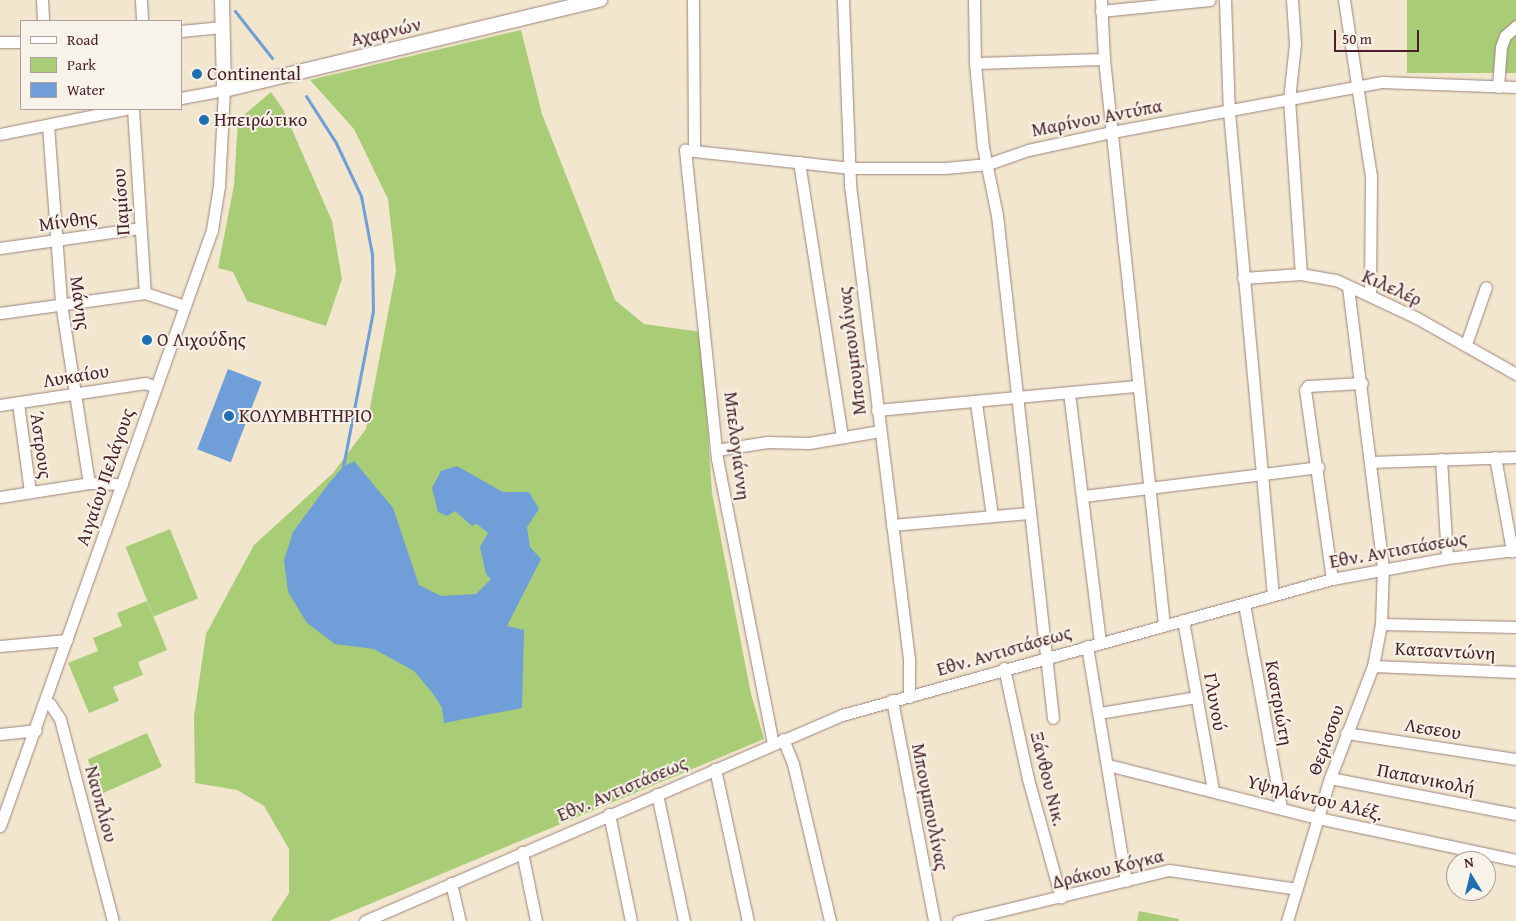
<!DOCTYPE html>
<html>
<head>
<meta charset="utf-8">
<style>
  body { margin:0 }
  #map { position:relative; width:1516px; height:921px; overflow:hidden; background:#f2e6ce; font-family:"Gentium Book Plus",serif }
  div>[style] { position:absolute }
  .green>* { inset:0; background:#a9cd77; transform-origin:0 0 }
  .water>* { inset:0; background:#6f9ed8; transform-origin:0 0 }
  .stream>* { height:3px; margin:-1.5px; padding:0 1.5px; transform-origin:1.5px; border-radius:1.5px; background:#6f9ed8 }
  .roads { filter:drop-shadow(0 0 1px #9e827c) drop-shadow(0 0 1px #9e827c) }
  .minor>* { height:11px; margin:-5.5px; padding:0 5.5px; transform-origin:5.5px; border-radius:5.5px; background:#fff }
  .major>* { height:14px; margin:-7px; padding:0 7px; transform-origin:7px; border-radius:7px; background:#fff }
  .dots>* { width:14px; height:14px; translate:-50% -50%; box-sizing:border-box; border:2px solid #f7f3e8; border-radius:50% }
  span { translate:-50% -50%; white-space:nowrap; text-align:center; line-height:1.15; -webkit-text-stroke:4px #f7f3e8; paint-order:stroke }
  .street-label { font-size:19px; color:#4a1f2b }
  .poi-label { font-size:19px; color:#4a1f2b }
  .left { translate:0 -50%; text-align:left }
  .legend { position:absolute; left:20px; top:20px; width:162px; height:90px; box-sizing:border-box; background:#f7f3e8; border:1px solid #b29e9c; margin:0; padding:6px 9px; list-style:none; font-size:15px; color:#4a1f2b }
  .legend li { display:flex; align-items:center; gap:10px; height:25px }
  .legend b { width:25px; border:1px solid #b29e9c }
  .north { position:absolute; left:1446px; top:851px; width:50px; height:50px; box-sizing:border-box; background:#f7f3e8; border:1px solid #b29e9c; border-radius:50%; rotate:351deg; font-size:14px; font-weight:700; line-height:20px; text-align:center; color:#4a1f2b }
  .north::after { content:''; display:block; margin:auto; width:18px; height:22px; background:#1f6fb2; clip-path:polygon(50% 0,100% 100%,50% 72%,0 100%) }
  .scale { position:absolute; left:1334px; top:30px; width:85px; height:22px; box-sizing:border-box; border:2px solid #4a1f2b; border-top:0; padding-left:6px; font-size:15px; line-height:18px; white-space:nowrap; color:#4a1f2b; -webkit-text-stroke:4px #f7f3e8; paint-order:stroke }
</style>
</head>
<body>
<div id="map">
  <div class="green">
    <div style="left:1407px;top:0;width:109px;height:73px"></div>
    <div style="clip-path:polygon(521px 30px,542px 114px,615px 300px,644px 324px,701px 332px,712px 493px,751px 694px,764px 739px,329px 921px,271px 921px,289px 893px,289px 849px,264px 806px,237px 790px,195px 783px,194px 716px,206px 634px,254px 545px,333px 473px,366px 429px,396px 271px,388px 199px,354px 129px,310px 80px)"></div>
    <div style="clip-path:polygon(271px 92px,283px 109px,332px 221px,342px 279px,326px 326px,247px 301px,233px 272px,218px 268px,234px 185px,238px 120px)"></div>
    <div style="left:170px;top:529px;width:75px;height:48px;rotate:68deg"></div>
    <div style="clip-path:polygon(147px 601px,167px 650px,138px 662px,143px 675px,113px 687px,119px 701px,89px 713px,68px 663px,98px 651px,93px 638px,122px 626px,117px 613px)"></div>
    <div style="left:147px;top:733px;width:37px;height:65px;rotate:66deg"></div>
    <div style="clip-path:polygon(1139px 911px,1179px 919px,1179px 921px,1137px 921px)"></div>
  </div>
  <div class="water">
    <div style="left:228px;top:369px;width:36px;height:86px;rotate:21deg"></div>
    <div style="clip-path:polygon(354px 461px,393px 508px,419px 585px,441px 596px,476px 594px,491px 579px,486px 574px,480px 547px,488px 533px,477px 524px,472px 526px,455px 511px,447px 516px,438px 512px,432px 488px,441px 471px,457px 466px,503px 492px,529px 492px,539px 509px,527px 527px,530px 547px,541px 559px,507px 626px,524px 630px,522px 708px,444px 723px,442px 708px,434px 695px,414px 671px,374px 649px,335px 644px,307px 623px,288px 592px,284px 560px,293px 532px,329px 483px,343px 467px)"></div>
  </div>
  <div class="stream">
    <div style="left:235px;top:11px;width:60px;rotate:51.8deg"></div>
    <div style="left:306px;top:96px;width:56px;rotate:57.4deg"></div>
    <div style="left:336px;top:143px;width:59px;rotate:64.7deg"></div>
    <div style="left:361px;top:196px;width:59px;rotate:79.3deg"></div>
    <div style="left:372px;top:254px;width:57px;rotate:89deg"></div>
    <div style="left:373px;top:311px;width:159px;rotate:100.9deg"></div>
  </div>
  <div class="roads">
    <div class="minor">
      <div style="left:42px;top:0;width:21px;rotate:87deg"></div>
      <div style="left:141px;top:0;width:21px;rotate:87deg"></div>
      <div style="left:693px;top:0;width:151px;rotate:89.6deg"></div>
      <div style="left:843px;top:0;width:185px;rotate:87.8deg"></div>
      <div style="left:850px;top:185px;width:481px;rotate:82.9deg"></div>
      <div style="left:909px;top:662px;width:35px;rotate:90deg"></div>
      <div style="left:974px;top:0;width:63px;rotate:89.1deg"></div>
      <div style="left:975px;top:63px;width:84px;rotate:84.6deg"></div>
      <div style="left:983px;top:147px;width:69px;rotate:78.4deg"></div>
      <div style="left:997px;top:215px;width:506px;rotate:83.65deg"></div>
      <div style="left:1101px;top:0;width:59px;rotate:87.1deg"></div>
      <div style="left:1104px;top:59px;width:569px;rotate:83.95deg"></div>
      <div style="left:1225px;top:0;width:112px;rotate:88deg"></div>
      <div style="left:1229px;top:112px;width:485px;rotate:84.8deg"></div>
      <div style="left:1292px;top:0;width:44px;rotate:86.1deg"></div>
      <div style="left:1295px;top:44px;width:55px;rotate:96.2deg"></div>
      <div style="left:1289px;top:99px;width:175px;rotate:86.1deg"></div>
      <div style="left:1344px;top:0;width:179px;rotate:81.3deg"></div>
      <div style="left:1371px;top:177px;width:118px;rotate:90.5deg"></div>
      <div style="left:1101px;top:11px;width:109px;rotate:-5.8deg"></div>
      <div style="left:181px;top:31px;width:41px;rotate:-5.6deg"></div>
      <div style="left:0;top:42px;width:21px"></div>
      <div style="left:975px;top:63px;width:129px;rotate:-1.8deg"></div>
      <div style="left:1498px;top:87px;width:40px;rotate:-85.7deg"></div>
      <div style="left:1501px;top:47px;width:12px;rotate:-70deg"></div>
      <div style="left:1505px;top:36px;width:15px;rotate:-42deg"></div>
      <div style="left:181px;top:98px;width:44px;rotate:-10.5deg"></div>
      <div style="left:133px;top:109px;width:184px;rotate:86.3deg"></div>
      <div style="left:48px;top:125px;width:178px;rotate:85.8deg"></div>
      <div style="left:61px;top:303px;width:182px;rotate:81.2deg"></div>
      <div style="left:0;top:134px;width:127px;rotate:-11.3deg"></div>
      <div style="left:799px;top:162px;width:278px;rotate:81.1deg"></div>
      <div style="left:0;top:248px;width:141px;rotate:-8.1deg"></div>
      <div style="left:1243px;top:278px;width:58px;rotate:-3.9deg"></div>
      <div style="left:1301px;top:274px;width:36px;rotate:10deg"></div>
      <div style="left:1336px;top:280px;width:89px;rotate:25.1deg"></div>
      <div style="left:1417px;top:318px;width:114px;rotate:29.5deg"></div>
      <div style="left:0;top:313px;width:146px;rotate:-7.9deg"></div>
      <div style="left:145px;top:293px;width:42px;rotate:18deg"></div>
      <div style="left:1466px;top:344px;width:60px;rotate:-70.7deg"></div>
      <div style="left:1069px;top:393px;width:252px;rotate:82.9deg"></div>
      <div style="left:18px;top:403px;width:90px;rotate:82.3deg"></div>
      <div style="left:976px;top:403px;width:114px;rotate:81.9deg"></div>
      <div style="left:0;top:405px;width:147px;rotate:-8.6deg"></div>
      <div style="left:145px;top:383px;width:12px;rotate:20deg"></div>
      <div style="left:877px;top:410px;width:262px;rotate:-5.3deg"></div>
      <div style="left:716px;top:450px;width:52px;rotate:-8.9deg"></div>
      <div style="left:767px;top:442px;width:42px;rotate:1.4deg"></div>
      <div style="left:809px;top:443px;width:72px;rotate:-9.6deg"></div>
      <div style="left:1495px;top:457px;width:96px;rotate:79.7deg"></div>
      <div style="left:1441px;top:459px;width:99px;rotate:86.5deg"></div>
      <div style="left:1370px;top:462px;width:146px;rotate:-2deg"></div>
      <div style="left:1083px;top:496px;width:237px;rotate:-7deg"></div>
      <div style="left:0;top:497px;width:90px;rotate:-8.9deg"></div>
      <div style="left:89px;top:483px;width:33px;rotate:2deg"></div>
      <div style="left:892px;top:525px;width:137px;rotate:-5deg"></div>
      <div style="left:1332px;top:579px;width:191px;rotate:-98.1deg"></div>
      <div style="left:1305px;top:390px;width:5px;rotate:-53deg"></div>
      <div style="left:1308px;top:386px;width:54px;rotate:-3.2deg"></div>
      <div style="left:1244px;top:604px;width:207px;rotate:79.7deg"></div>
      <div style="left:1183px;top:620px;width:173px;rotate:80deg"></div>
      <div style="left:1381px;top:624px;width:135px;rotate:1.3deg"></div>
      <div style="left:0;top:646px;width:67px;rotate:-5.1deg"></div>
      <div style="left:1087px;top:646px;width:238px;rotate:80.6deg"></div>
      <div style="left:1373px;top:666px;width:143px;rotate:2.4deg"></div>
      <div style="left:1004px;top:668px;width:114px;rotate:77.8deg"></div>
      <div style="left:1028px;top:779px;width:123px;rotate:74.5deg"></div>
      <div style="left:892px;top:700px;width:225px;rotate:79.2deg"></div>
      <div style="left:45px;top:703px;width:5px;rotate:11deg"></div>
      <div style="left:50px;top:704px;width:18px;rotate:56deg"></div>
      <div style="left:60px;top:719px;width:209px;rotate:75.3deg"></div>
      <div style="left:1099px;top:713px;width:99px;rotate:-9.3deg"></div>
      <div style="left:1346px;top:733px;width:172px;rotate:8.7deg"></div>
      <div style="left:0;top:734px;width:36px;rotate:-6deg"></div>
      <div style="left:783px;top:739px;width:27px;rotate:68deg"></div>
      <div style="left:793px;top:764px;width:161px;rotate:76.7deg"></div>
      <div style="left:773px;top:744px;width:290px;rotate:-101.1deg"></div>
      <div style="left:717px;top:459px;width:311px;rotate:-95.9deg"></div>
      <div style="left:685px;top:150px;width:167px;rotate:6.2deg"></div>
      <div style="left:851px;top:168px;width:94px"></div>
      <div style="left:945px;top:168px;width:43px;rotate:-5.3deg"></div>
      <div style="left:988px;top:164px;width:42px;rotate:-19.3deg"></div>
      <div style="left:1028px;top:150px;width:86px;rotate:-12.1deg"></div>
      <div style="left:1112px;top:132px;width:275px;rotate:-10.5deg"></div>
      <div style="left:1382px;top:82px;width:134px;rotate:2.1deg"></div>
      <div style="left:1108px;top:765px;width:217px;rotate:14.2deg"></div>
      <div style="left:1318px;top:818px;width:202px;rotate:12deg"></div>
      <div style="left:715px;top:769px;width:156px;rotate:77.8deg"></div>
      <div style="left:1330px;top:778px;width:189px;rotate:11deg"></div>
      <div style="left:657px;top:794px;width:130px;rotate:78deg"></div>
      <div style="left:609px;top:814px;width:109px;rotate:78.4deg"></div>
      <div style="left:0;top:826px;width:633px;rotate:-70.42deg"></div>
      <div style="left:212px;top:230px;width:45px;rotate:-81deg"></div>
      <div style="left:219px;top:186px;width:96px;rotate:-87deg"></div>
      <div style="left:522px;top:852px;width:70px;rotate:78.5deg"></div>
      <div style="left:451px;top:883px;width:39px;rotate:77deg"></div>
      <div style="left:365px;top:921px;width:520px;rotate:-23.36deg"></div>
      <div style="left:842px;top:715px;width:509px;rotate:-15.51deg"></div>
      <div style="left:1332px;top:579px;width:117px;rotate:-10.3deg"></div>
      <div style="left:1447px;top:558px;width:69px;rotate:-6.6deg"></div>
      <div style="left:958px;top:921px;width:217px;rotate:-13.6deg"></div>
      <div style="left:1169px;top:870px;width:129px;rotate:8.4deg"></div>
      <div style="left:1287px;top:921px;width:149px;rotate:-73.3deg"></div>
      <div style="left:1330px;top:778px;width:120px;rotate:-69deg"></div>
      <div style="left:1373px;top:666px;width:43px;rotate:-79.2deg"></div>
      <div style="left:1381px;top:624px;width:56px;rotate:-88deg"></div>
      <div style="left:1383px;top:568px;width:283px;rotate:-97.1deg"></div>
    </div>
    <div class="major">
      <div style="left:222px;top:0;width:90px;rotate:88.7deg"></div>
      <div style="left:224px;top:90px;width:387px;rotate:-13.5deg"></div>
    </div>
  </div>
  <div class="dots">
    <div style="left:197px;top:74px;background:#1f6fb2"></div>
    <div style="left:204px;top:120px;background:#1f6fb2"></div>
    <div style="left:147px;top:340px;background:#1f6fb2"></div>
    <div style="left:229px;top:416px;background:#1f6fb2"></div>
  </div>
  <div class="street-label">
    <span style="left:386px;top:32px;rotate:-13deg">Αχαρνών</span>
    <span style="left:1097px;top:118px;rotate:-11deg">Μαρίνου Αντύπα</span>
    <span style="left:121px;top:202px;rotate:-94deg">Παμίσου</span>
    <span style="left:68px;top:221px;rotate:-8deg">Μίνθης</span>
    <span style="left:1392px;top:288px;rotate:24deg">Κιλελέρ</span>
    <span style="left:80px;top:303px;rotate:82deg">Μάνης</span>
    <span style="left:852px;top:351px;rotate:-97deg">Μπουμπουλίνας</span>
    <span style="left:76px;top:376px;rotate:-9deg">Λυκαίου</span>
    <span style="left:41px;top:445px;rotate:82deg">Άστρους</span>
    <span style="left:737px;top:446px;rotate:83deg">Μπελογιάννη</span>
    <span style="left:105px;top:477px;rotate:-71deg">Αιγαίου Πελάγους</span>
    <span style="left:1398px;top:550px;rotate:-10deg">Εθν. Αντιστάσεως</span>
    <span style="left:1004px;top:651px;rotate:-16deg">Εθν. Αντιστάσεως</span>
    <span style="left:1445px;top:651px;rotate:3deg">Κατσαντώνη</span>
    <span style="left:1215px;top:702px;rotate:80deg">Γλυνού</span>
    <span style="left:1279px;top:703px;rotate:80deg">Καστριώτη</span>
    <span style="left:1433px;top:729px;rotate:9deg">Λεσεου</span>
    <span style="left:1326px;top:740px;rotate:-70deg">Θερίσσου</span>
    <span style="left:1048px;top:779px;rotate:76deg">Ξάνθου Νικ.</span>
    <span style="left:1426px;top:779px;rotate:11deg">Παπανικολή</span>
    <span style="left:622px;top:789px;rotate:-23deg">Εθν. Αντιστάσεως</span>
    <span style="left:1315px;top:798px;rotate:14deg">Υψηλάντου Αλέξ.</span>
    <span style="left:101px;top:804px;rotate:75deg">Ναυπλίου</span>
    <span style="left:930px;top:807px;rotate:79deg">Μπουμπουλίνας</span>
    <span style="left:1108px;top:869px;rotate:-14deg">Δράκου Κόγκα</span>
  </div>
  <div class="poi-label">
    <span class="left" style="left:207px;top:74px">Continental</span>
    <span class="left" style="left:214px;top:120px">Ηπειρώτικο</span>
    <span class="left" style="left:157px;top:340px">Ο Λιχούδης</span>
    <span class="left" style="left:239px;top:416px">ΚΟΛΥΜΒΗΤΗΡΙΟ</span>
  </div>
  <ul class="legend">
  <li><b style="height:6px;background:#fff"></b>Road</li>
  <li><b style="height:14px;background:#a9cd77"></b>Park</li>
  <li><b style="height:14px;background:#6f9ed8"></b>Water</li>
  </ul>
  <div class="north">N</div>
  <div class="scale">50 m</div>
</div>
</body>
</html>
